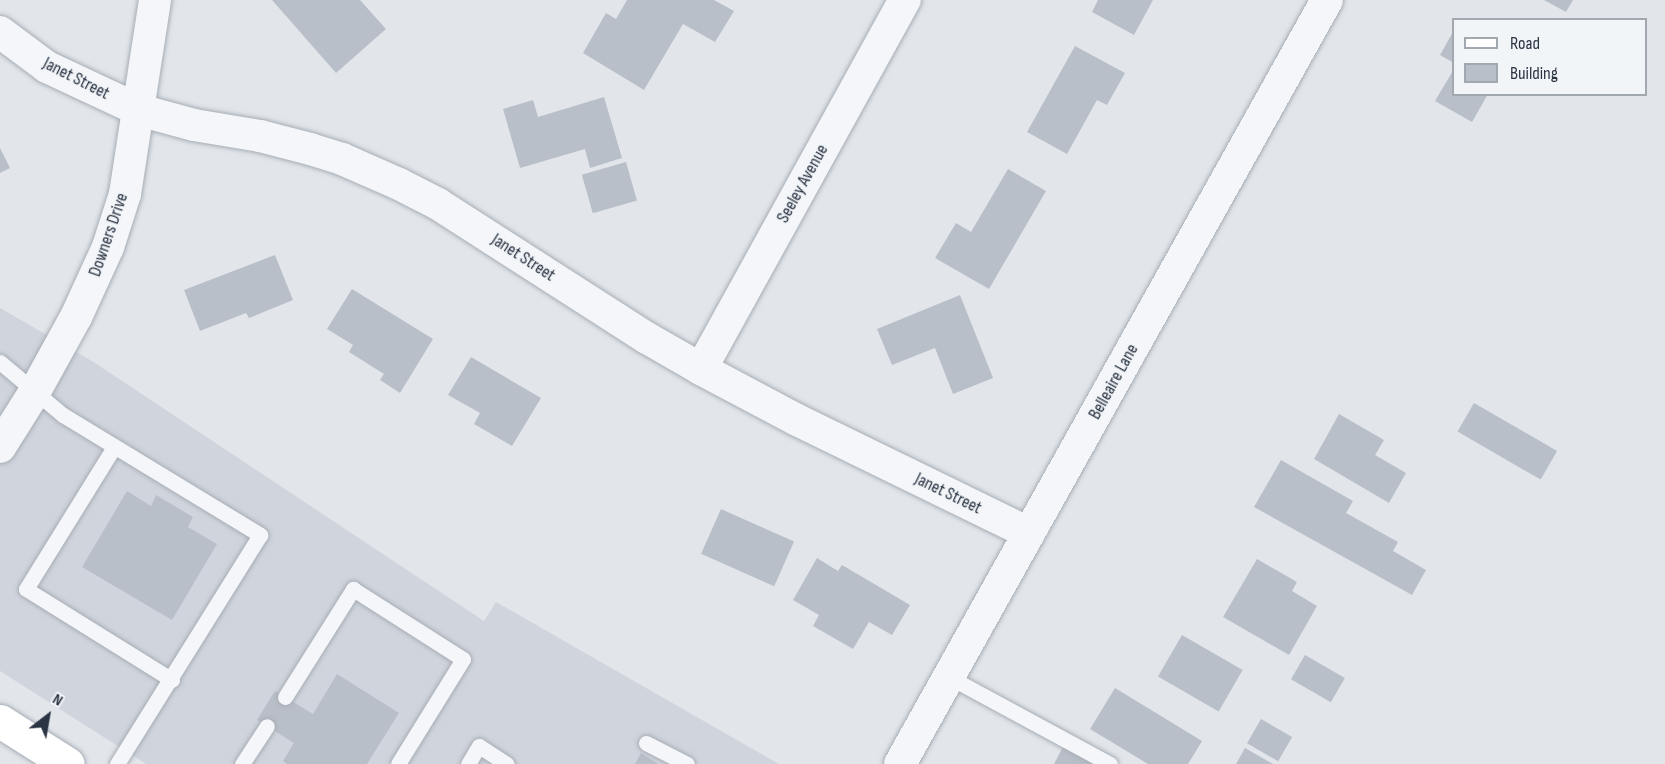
<!DOCTYPE html>
<html>
<head>
<meta charset="utf-8">
<style>
  body { margin:0 }
  #map { position:relative; width:1665px; height:764px; overflow:hidden; background:#e2e6eb; font-family:"Sofia Sans Condensed",sans-serif }
  div>[style] { position:absolute }
  .built>* { inset:0; background:#d0d5dd }
  .building>* { inset:0; background:#b9bfc8; transform-origin:0 0 }
  .roads { filter:drop-shadow(0 0 2px #a7adb5) drop-shadow(0 0 2px #a7adb5) }
  .service>* { height:15px; margin:-7.5px; padding:0 7.5px; transform-origin:7.5px; border-radius:7.5px; background:#f5f6f9 }
  .minor>* { height:32px; margin:-16px; padding:0 16px; transform-origin:16px; border-radius:16px; background:#f5f6f9 }
  .primary>* { height:33px; margin:-16.5px; padding:0 16.5px; transform-origin:16.5px; border-radius:16.5px; background:#fff }
  span { translate:-50% -50%; white-space:nowrap; text-align:center; line-height:1.15; -webkit-text-stroke:4.5px #f2f5f8; paint-order:stroke }
  .street-label { font-size:18px; color:#2a3443 }
  .legend { position:absolute; left:1452px; top:18px; width:195px; height:78px; box-sizing:border-box; background:#f2f5f8; border:2px solid #a2a8b0; margin:0; padding:8px 10px; list-style:none; font-size:18px; color:#2a3443 }
  .legend li { display:flex; align-items:center; gap:12px; height:30px }
  .legend b { width:30px; border:2px solid #a2a8b0 }
  .north { position:absolute; left:18px; top:686px; width:60px; height:60px; -webkit-text-stroke:4px #f2f5f8; paint-order:stroke; rotate:31deg; font-size:16px; font-weight:700; line-height:24px; text-align:center; color:#2a3443 }
  .north::after { content:''; display:block; margin:auto; width:21px; height:27px; background:#2a3443; clip-path:polygon(50% 0,100% 100%,50% 72%,0 100%) }
</style>
</head>
<body>
<div id="map">
  <div class="built">
    <div style="clip-path:polygon(0 308px,92px 361px,484px 621px,496px 602px,779px 764px,146px 764px,0 671px)"></div>
  </div>
  <div class="building">
    <div style="clip-path:polygon(272px 0,360px 0,386px 29px,336px 73px)"></div>
    <div style="clip-path:polygon(627px 0,714px 0,734px 11px,715px 42px,683px 24px,644px 90px,583px 53px,606px 13px,616px 19px)"></div>
    <div style="clip-path:polygon(1098px 0,1153px 0,1134px 35px,1092px 12px)"></div>
    <div style="clip-path:polygon(1544px 0,1573px 0,1566px 12px)"></div>
    <div style="clip-path:polygon(1454px 30px,1454px 63px,1440px 55px)"></div>
    <div style="clip-path:polygon(1075px 46px,1125px 73px,1107px 105px,1097px 100px,1067px 154px,1027px 132px)"></div>
    <div style="clip-path:polygon(1454px 69px,1454px 94px,1488px 94px,1472px 122px,1435px 101px)"></div>
    <div style="clip-path:polygon(604px 97px,622px 158px,590px 168px,585px 149px,520px 168px,503px 109px,533px 100px,538px 117px)"></div>
    <div style="clip-path:polygon(0 148px,10px 168px,0 173px)"></div>
    <div style="left:626px;top:162px;width:40px;height:46px;rotate:74deg"></div>
    <div style="clip-path:polygon(1008px 169px,1046px 191px,989px 289px,935px 258px,956px 223px,971px 232px)"></div>
    <div style="clip-path:polygon(275px 255px,293px 300px,249px 318px,246px 313px,200px 331px,184px 290px)"></div>
    <div style="clip-path:polygon(352px 289px,433px 339px,400px 393px,380px 380px,384px 374px,349px 352px,353px 345px,327px 329px)"></div>
    <div style="clip-path:polygon(960px 295px,993px 378px,953px 394px,935px 348px,892px 365px,877px 329px)"></div>
    <div style="clip-path:polygon(471px 357px,541px 398px,512px 446px,474px 424px,480px 413px,448px 395px)"></div>
    <div style="left:1474px;top:403px;width:96px;height:33px;rotate:30deg"></div>
    <div style="clip-path:polygon(1339px 414px,1384px 440px,1375px 455px,1406px 473px,1389px 503px,1314px 459px)"></div>
    <div style="clip-path:polygon(1281px 460px,1353px 501px,1346px 513px,1398px 542px,1393px 551px,1426px 570px,1412px 595px,1254px 507px)"></div>
    <div style="clip-path:polygon(127px 491px,151px 506px,156px 495px,193px 517px,188px 527px,217px 544px,172px 620px,82px 567px)"></div>
    <div style="left:721px;top:509px;width:80px;height:49px;rotate:24deg"></div>
    <div style="clip-path:polygon(817px 558px,838px 571px,842px 565px,910px 605px,892px 635px,869px 622px,853px 649px,813px 626px,819px 615px,793px 600px)"></div>
    <div style="clip-path:polygon(1257px 559px,1297px 582px,1292px 591px,1317px 606px,1289px 655px,1223px 617px)"></div>
    <div style="left:1182px;top:635px;width:70px;height:48px;rotate:30deg"></div>
    <div style="left:1305px;top:655px;width:46px;height:28px;rotate:30deg"></div>
    <div style="clip-path:polygon(337px 674px,399px 713px,367px 764px,287px 764px,283px 761px,294px 743px,257px 720px,275px 691px,313px 714px)"></div>
    <div style="clip-path:polygon(1115px 688px,1202px 741px,1188px 764px,1148px 764px,1090px 729px)"></div>
    <div style="left:1261px;top:719px;width:36px;height:28px;rotate:30deg"></div>
    <div style="clip-path:polygon(1064px 745px,1099px 764px,1054px 764px)"></div>
    <div style="clip-path:polygon(1245px 748px,1273px 764px,1236px 764px)"></div>
    <div style="clip-path:polygon(641px 753px,658px 764px,635px 764px)"></div>
  </div>
  <div class="roads">
    <div class="service">
      <div style="left:0;top:362px;width:82px;rotate:40.1deg"></div>
      <div style="left:63px;top:415px;width:231px;rotate:31.3deg"></div>
      <div style="left:260px;top:535px;width:270px;rotate:122deg"></div>
      <div style="left:114px;top:447px;width:167px;rotate:121.8deg"></div>
      <div style="left:26px;top:589px;width:172px;rotate:31.9deg"></div>
      <div style="left:949px;top:677px;width:183px;rotate:28.4deg"></div>
      <div style="left:285px;top:697px;width:128px;rotate:-57.8deg"></div>
      <div style="left:353px;top:589px;width:130px;rotate:32.5deg"></div>
      <div style="left:463px;top:659px;width:123px;rotate:121.8deg"></div>
      <div style="left:646px;top:743px;width:46px;rotate:27.1deg"></div>
      <div style="left:242px;top:764px;width:45px;rotate:-56.7deg"></div>
      <div style="left:468px;top:764px;width:21px;rotate:-59deg"></div>
      <div style="left:479px;top:746px;width:33px;rotate:33deg"></div>
    </div>
    <div class="minor">
      <div style="left:0;top:32px;width:59px;rotate:36.7deg"></div>
      <div style="left:47px;top:67px;width:102px;rotate:25.1deg"></div>
      <div style="left:139px;top:110px;width:57px;rotate:15.3deg"></div>
      <div style="left:194px;top:125px;width:67px;rotate:9.5deg"></div>
      <div style="left:260px;top:136px;width:52px;rotate:14.6deg"></div>
      <div style="left:310px;top:149px;width:34px;rotate:17deg"></div>
      <div style="left:342px;top:159px;width:62px;rotate:23.7deg"></div>
      <div style="left:399px;top:184px;width:44px;rotate:27.1deg"></div>
      <div style="left:438px;top:204px;width:248px;rotate:32.7deg"></div>
      <div style="left:647px;top:338px;width:62px;rotate:29.9deg"></div>
      <div style="left:701px;top:369px;width:109px;rotate:28deg"></div>
      <div style="left:797px;top:420px;width:258px;rotate:26deg"></div>
      <div style="left:701px;top:369px;width:422px;rotate:-61.1deg"></div>
      <div style="left:0;top:447px;width:64px;rotate:-57.8deg"></div>
      <div style="left:34px;top:393px;width:87px;rotate:-61.1deg"></div>
      <div style="left:76px;top:317px;width:77px;rotate:-65.4deg"></div>
      <div style="left:108px;top:247px;width:56px;rotate:-72.2deg"></div>
      <div style="left:125px;top:194px;width:196px;rotate:-81.2deg"></div>
      <div style="left:900px;top:764px;width:875px;rotate:-60.8deg"></div>
    </div>
    <div class="primary">
      <div style="left:0;top:721px;width:80px;rotate:32.3deg"></div>
    </div>
  </div>
  <div class="street-label">
    <span style="left:76px;top:79px;rotate:27deg">Janet Street</span>
    <span style="left:803px;top:184px;rotate:-61deg">Seeley Avenue</span>
    <span style="left:109px;top:235px;rotate:-71deg">Downers Drive</span>
    <span style="left:523px;top:258px;rotate:33deg">Janet Street</span>
    <span style="left:1114px;top:382px;rotate:-61deg">Belleaire Lane</span>
    <span style="left:948px;top:494px;rotate:26deg">Janet Street</span>
  </div>
  <ul class="legend">
  <li><b style="height:8px;background:#fff"></b>Road</li>
  <li><b style="height:16px;background:#b9bfc8"></b>Building</li>
  </ul>
  <div class="north">N</div>
</div>
</body>
</html>
